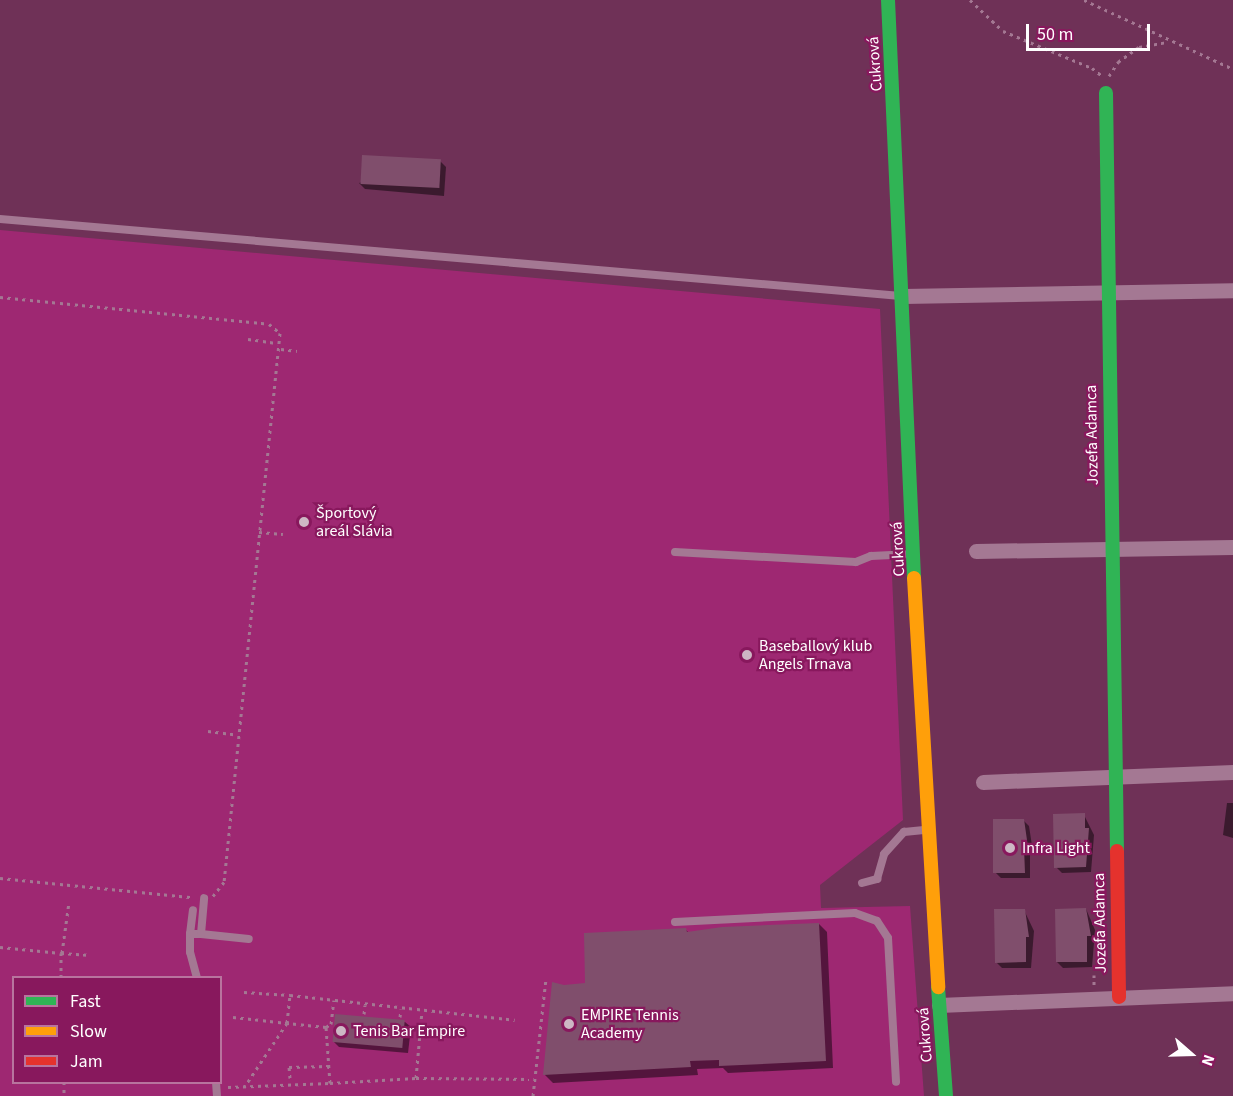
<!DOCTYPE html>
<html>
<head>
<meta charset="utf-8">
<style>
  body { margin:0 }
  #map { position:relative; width:1233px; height:1096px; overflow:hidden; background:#6f3157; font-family:"Source Sans 3",sans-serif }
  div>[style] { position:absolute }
  .green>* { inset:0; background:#9e2872 }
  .shadow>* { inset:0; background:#0007 }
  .building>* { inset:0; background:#804e6c; transform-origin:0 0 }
  .path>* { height:3px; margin-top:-1.5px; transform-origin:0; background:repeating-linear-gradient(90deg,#a47893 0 3px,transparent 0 7.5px) }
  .lane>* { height:8px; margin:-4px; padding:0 4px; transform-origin:4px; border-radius:4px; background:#a47893 }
  .street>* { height:15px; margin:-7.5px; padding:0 7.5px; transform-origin:7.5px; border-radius:7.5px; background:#a47893 }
  .fast>* { height:14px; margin:-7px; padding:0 7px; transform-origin:7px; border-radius:7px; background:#30b455 }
  .slow>* { height:14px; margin:-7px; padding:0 7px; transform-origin:7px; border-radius:7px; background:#ff9f0a }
  .jam>* { height:14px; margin:-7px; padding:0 7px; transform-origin:7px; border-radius:7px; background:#e5322d }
  .dots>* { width:16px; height:16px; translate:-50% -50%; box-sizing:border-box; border:3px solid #88185d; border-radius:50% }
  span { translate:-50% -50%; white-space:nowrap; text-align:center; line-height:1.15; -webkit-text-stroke:4.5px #88185d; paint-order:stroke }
  .street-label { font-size:16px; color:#fff }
  .poi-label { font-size:16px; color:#fff }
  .left { translate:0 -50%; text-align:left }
  .legend { position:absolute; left:12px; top:976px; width:210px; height:108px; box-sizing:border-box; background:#88185d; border:2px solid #b8749e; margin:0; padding:8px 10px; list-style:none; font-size:18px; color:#fff }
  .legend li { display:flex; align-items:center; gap:12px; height:30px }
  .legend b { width:30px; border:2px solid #b8749e }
  .north { position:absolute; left:1161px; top:1024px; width:60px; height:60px; -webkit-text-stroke:4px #88185d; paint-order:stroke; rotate:110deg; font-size:16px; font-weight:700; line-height:24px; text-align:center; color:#fff }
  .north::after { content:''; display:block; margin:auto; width:21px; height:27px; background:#fff; clip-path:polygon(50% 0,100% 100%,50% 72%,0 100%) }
  .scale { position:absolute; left:1026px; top:24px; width:124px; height:27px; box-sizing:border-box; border:3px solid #fff; border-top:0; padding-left:8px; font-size:18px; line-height:21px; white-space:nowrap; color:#fff; -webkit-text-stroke:4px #88185d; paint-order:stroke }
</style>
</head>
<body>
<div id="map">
  <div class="green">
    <div style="clip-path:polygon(evenodd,0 230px,880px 309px,903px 820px,820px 885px,821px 908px,910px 906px,924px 1096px,0 1096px,0 230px,14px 978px,220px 978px,220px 1082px,14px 1082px,14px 978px)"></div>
  </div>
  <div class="shadow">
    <div style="clip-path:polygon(440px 161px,446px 167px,444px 196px,365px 189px,359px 183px)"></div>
    <div style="clip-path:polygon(1227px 803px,1233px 803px,1233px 838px,1223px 835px)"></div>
    <div style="clip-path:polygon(1084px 815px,1094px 835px,1091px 872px,1062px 873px,1056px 867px)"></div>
    <div style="clip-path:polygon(1023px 820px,1029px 826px,1033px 852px,1030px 852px,1030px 878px,1001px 878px,995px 872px)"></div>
    <div style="clip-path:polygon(1086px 909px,1095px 930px,1092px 967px,1063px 968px,1057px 962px)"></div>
    <div style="clip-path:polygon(1024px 910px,1034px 931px,1031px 968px,1002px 968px,996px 962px)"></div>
    <div style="clip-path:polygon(819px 924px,827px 932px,833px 1068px,728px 1073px,723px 1068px,697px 1069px,698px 1075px,553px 1083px,545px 1075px,564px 987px,587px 984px,685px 929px,689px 933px)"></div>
    <div style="clip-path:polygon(405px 1022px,411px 1027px,408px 1053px,339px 1047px,333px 1041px)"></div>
  </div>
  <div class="building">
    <div style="left:362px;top:155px;width:79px;height:29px;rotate:3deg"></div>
    <div style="clip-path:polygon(1085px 813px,1085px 828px,1089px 828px,1086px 867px,1054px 868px,1053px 814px)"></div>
    <div style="clip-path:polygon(993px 819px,1024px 819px,1028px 847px,1024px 847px,1025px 873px,993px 873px)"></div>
    <div style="clip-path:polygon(1086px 908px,1091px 936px,1087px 936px,1087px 962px,1056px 962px,1055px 909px)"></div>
    <div style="clip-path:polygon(994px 909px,1025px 909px,1029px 937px,1026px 937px,1026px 962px,995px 963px)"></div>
    <div style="clip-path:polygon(819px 923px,826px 1061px,719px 1066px,719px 1060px,690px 1061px,691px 1067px,543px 1075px,552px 982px,564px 985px,585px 983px,584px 933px,686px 928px,687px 932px,722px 927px)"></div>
    <div style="left:335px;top:1014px;width:70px;height:28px;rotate:5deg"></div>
  </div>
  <div class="path">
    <div style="left:970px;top:0;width:45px;rotate:43.2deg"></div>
    <div style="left:1003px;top:31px;width:96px;rotate:22.6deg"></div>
    <div style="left:1092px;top:68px;width:11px;rotate:38deg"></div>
    <div style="left:1084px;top:0;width:164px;rotate:24.8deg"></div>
    <div style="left:1109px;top:76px;width:17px;rotate:-57deg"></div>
    <div style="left:1118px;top:62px;width:26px;rotate:-36deg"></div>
    <div style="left:1139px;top:47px;width:28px;rotate:-10deg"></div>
    <div style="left:0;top:297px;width:270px;rotate:5.7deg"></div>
    <div style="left:269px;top:324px;width:14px;rotate:39deg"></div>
    <div style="left:280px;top:333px;width:552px;rotate:95.82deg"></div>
    <div style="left:224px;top:882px;width:18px;rotate:128deg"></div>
    <div style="left:248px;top:339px;width:30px;rotate:8deg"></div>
    <div style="left:281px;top:349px;width:16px;rotate:7deg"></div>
    <div style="left:259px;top:532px;width:24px;rotate:5deg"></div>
    <div style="left:208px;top:731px;width:26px;rotate:7deg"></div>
    <div style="left:0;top:878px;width:193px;rotate:5.7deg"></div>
    <div style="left:0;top:947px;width:61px;rotate:5.6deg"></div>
    <div style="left:62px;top:953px;width:51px;rotate:-82.2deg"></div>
    <div style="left:61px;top:978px;width:25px;rotate:-90deg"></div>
    <div style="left:61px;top:953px;width:26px;rotate:4deg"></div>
    <div style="left:1094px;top:985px;width:10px;rotate:-90deg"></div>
    <div style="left:244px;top:992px;width:46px;rotate:3.7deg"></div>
    <div style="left:364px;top:1014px;width:9px;rotate:-84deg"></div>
    <div style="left:233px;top:1017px;width:54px;rotate:6.3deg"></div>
    <div style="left:287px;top:1023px;width:76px;rotate:123.7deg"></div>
    <div style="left:400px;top:1017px;width:8px;rotate:-83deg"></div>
    <div style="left:326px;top:1027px;width:39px;rotate:-174deg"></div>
    <div style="left:287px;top:1023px;width:28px;rotate:-84deg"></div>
    <div style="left:290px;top:995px;width:226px;rotate:6.3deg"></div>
    <div style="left:290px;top:1078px;width:11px;rotate:-95deg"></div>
    <div style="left:289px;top:1067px;width:40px;rotate:-1.4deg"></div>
    <div style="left:416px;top:1078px;width:67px;rotate:-84.9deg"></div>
    <div style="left:64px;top:1082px;width:14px;rotate:90deg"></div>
    <div style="left:330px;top:1083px;width:86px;rotate:-3.3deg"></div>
    <div style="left:416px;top:1078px;width:113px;rotate:0.5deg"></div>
    <div style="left:228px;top:1087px;width:102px;rotate:-2.2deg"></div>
    <div style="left:330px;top:1083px;width:56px;rotate:-94.1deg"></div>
    <div style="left:326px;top:1027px;width:6px;rotate:-31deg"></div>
    <div style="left:331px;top:1024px;width:24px;rotate:-83deg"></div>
    <div style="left:533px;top:1096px;width:118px;rotate:-83.7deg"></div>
  </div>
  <div class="lane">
    <div style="left:0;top:219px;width:904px;rotate:4.88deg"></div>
    <div style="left:675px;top:552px;width:181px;rotate:3.2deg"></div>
    <div style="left:856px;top:562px;width:16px;rotate:-22deg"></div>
    <div style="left:871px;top:556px;width:41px;rotate:-2.8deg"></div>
    <div style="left:862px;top:883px;width:16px;rotate:-15deg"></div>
    <div style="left:877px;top:879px;width:26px;rotate:-74deg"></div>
    <div style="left:884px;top:854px;width:30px;rotate:-48deg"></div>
    <div style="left:904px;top:832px;width:20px;rotate:-6deg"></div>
    <div style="left:675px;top:922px;width:180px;rotate:-2.9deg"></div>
    <div style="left:855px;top:913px;width:23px;rotate:20deg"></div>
    <div style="left:877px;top:921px;width:20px;rotate:57deg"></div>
    <div style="left:888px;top:938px;width:144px;rotate:86.8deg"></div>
    <div style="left:190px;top:934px;width:24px;rotate:-83deg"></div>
    <div style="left:201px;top:934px;width:48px;rotate:5.9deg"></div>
    <div style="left:197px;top:978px;width:27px;rotate:-105deg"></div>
    <div style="left:190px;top:952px;width:18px;rotate:-90deg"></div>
    <div style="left:190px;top:934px;width:11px"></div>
    <div style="left:201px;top:934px;width:36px;rotate:-85deg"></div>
    <div style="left:216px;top:1082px;width:14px;rotate:86deg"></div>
  </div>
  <div class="street">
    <div style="left:903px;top:296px;width:330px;rotate:-1deg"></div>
    <div style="left:976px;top:551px;width:257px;rotate:-0.9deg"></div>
    <div style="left:983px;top:782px;width:250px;rotate:-2.3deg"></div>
    <div style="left:939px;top:1005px;width:294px;rotate:-2.3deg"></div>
  </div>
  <div class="fast">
    <div style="left:888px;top:0;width:579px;rotate:87.42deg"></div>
    <div style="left:1106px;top:93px;width:758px;rotate:89.17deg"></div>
    <div style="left:938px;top:987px;width:109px;rotate:85.8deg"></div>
  </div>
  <div class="slow">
    <div style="left:914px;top:578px;width:410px;rotate:86.6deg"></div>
  </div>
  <div class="jam">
    <div style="left:1117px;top:851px;width:146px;rotate:89.2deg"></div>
  </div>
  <div class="dots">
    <div style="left:304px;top:522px;background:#cdb7c4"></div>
    <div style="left:747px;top:655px;background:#cdb7c4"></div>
    <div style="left:1010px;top:848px;background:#cdb7c4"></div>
    <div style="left:569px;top:1024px;background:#cdb7c4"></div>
    <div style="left:341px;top:1031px;background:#cdb7c4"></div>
  </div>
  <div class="street-label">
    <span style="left:875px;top:64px;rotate:-94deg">Cukrová</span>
    <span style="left:1092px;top:435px;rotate:-91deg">Jozefa Adamca</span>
    <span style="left:898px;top:549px;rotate:-93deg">Cukrová</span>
    <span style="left:1100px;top:923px;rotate:-91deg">Jozefa Adamca</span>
    <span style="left:925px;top:1035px;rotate:-94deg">Cukrová</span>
  </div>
  <div class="poi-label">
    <span class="left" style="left:316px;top:522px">Športový<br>areál Slávia</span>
    <span class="left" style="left:759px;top:655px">Baseballový klub<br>Angels Trnava</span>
    <span class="left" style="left:1022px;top:848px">Infra Light</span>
    <span class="left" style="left:581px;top:1024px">EMPIRE Tennis<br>Academy</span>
    <span class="left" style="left:353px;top:1031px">Tenis Bar Empire</span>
  </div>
  <ul class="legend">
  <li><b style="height:8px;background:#30b455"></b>Fast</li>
  <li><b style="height:8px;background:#ff9f0a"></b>Slow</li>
  <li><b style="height:8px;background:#e5322d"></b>Jam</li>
  </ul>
  <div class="north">N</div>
  <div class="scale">50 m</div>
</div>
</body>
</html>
